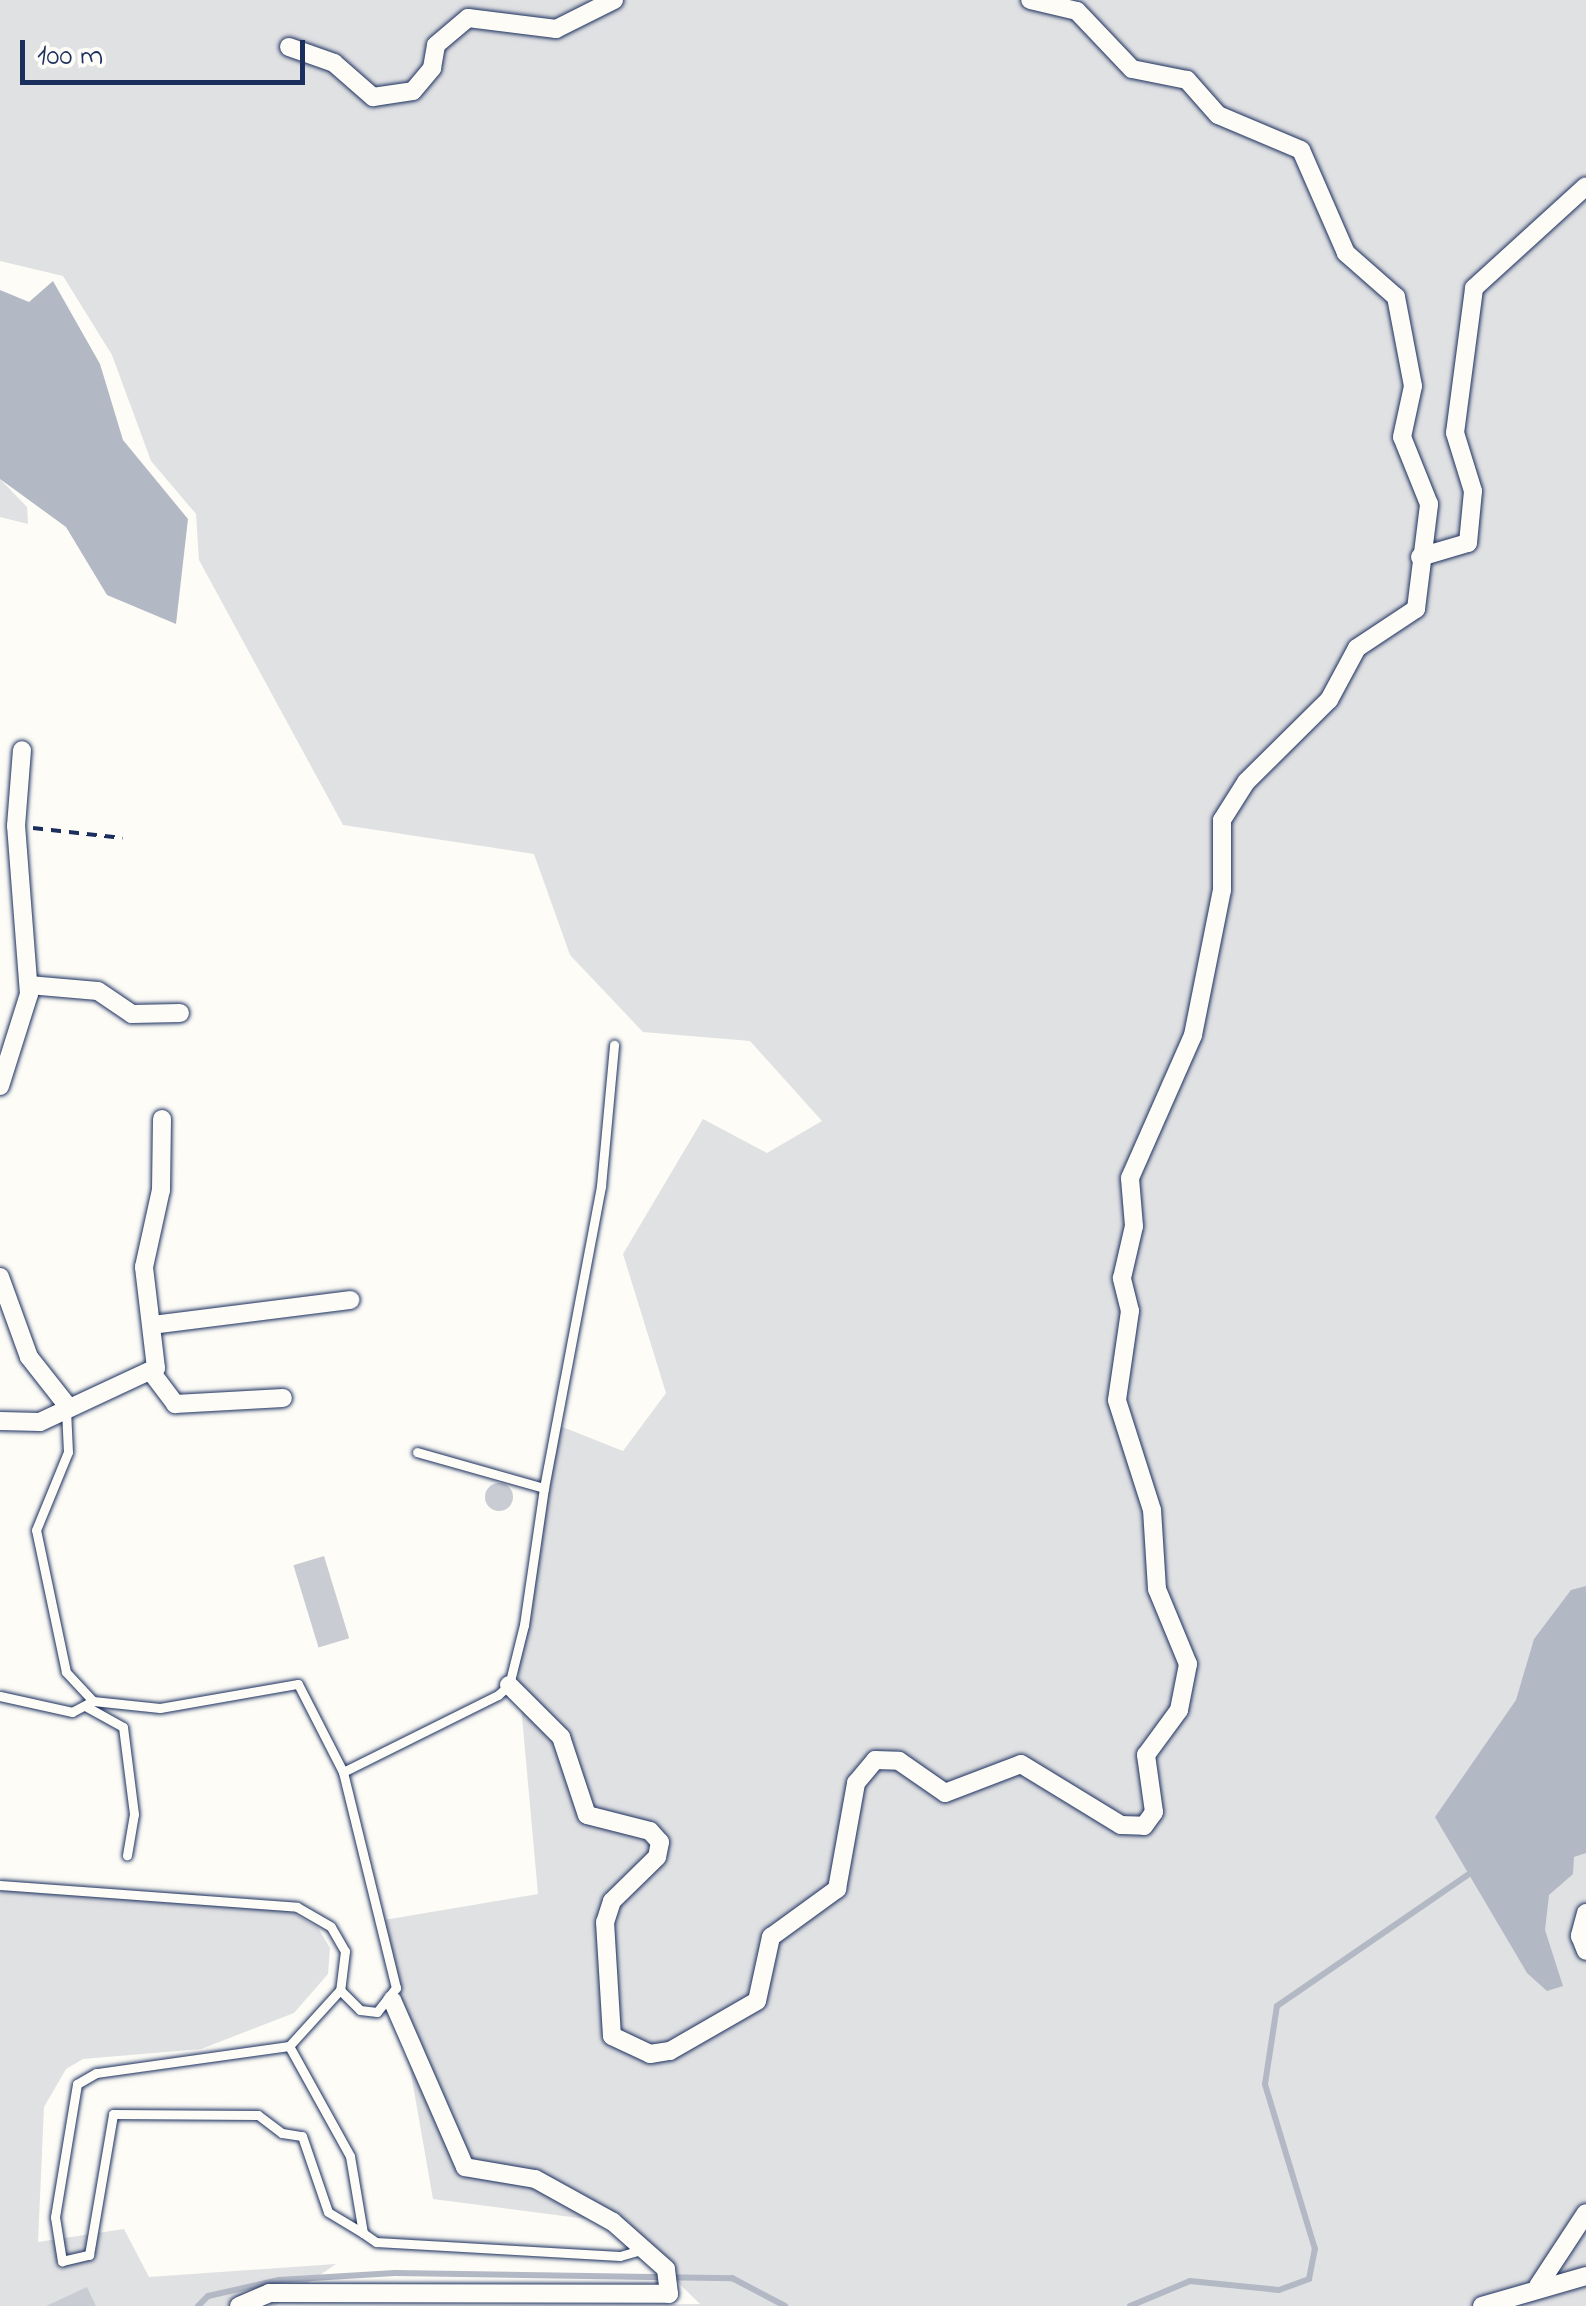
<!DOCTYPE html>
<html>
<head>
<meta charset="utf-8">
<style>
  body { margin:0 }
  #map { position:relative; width:1586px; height:2306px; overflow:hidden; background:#fdfcf7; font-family:"Indie Flower",sans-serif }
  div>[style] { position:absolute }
  .green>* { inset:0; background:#e0e1e3 }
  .water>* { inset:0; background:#b3b8c5 }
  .stream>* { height:6px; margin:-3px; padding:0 3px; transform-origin:3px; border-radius:3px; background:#b3b8c5 }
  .building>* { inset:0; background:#c9ccd3; transform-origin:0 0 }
  .round { border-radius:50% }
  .path>* { height:4px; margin-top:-2px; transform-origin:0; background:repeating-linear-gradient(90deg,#1b2f5e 0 10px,transparent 0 18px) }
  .roads { filter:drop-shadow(0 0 2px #1b2f5e) drop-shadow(0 0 2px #1b2f5e) }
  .lane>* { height:9px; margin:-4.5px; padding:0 4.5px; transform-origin:4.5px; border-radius:4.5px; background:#fdfcf7 }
  .street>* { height:18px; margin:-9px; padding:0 9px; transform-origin:9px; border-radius:9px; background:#fdfcf7 }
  span { translate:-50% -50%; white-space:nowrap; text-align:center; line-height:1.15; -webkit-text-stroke:8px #fdfcf7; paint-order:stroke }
  .scale { position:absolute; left:20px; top:40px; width:285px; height:45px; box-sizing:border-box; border:5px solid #1b2f5e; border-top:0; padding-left:12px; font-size:30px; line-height:35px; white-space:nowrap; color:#1b2f5e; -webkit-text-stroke:8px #fdfcf7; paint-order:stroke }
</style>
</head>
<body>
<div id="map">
  <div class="green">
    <div style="clip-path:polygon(0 0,1586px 0,1586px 2306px,297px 2306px,700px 2304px,617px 2223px,433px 2199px,384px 1920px,538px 1894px,517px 1661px,560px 1426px,623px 1451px,666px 1393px,623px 1254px,703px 1119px,767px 1153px,822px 1121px,750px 1041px,643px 1032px,570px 955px,534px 854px,343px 825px,199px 560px,196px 514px,151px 461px,112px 355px,63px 276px,0 261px)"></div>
    <div style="clip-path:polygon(0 479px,27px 507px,28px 524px,0 517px)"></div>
    <div style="clip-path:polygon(0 1891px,191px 1893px,285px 1908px,318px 1928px,330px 1948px,328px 1974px,294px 2013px,201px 2049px,83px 2059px,66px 2069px,44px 2107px,38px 2242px,124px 2229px,149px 2277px,336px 2264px,275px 2306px,0 2306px)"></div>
  </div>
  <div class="water">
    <div style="clip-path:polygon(53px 281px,100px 364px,123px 440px,188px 519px,176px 624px,107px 595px,66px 527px,0 479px,0 290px,29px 302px)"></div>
    <div style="clip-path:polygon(1586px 1586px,1586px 1853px,1574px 1857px,1573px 1874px,1549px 1895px,1545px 1930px,1563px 1986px,1547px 1991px,1527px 1973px,1435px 1817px,1516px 1700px,1534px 1639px,1571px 1590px)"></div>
  </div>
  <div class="stream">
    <div style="left:198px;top:2306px;width:14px;rotate:-45deg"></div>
    <div style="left:208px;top:2296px;width:73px;rotate:-12.7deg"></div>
    <div style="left:279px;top:2280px;width:116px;rotate:-3.5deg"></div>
    <div style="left:395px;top:2273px;width:337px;rotate:0.9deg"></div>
    <div style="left:732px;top:2278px;width:60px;rotate:27.8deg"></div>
    <div style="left:1130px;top:2306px;width:65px;rotate:-22.6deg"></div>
    <div style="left:1190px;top:2281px;width:89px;rotate:5.8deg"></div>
    <div style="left:1279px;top:2290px;width:32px;rotate:-20deg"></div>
    <div style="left:1309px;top:2279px;width:31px;rotate:-79deg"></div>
    <div style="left:1315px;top:2249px;width:172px;rotate:-106.9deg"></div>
    <div style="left:1265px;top:2084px;width:79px;rotate:-81.3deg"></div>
    <div style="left:1277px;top:2006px;width:233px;rotate:-34.5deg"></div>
  </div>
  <div class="building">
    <div class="round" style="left:485px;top:1483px;width:28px;height:28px"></div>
    <div style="left:324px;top:1556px;width:86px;height:32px;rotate:73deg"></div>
    <div style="clip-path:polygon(87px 2287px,96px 2306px,46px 2306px)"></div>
  </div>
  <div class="path">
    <div style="left:33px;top:828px;width:90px;rotate:6.4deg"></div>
  </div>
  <div class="roads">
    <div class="lane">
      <div style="left:544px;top:1488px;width:307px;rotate:-79.3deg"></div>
      <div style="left:601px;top:1186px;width:142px;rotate:-84.7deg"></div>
      <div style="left:0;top:1696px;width:74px;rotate:12.5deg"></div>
      <div style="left:72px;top:1712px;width:24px;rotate:-28deg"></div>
      <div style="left:93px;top:1701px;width:40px;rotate:-133deg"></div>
      <div style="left:66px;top:1672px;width:145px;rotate:-101.9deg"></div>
      <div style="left:36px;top:1530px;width:84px;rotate:-67.7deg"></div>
      <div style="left:68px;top:1452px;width:43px;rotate:-92.7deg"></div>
      <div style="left:93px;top:1701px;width:67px;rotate:6deg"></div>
      <div style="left:160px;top:1708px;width:140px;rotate:-9.9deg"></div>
      <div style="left:298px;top:1684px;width:99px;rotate:62.9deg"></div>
      <div style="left:343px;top:1772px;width:173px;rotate:-26.4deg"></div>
      <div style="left:498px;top:1695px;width:15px;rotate:-42deg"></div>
      <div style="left:509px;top:1685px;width:62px;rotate:-76deg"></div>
      <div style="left:524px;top:1625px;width:138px;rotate:-81.7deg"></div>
      <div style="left:544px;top:1488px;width:132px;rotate:-164.2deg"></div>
      <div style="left:87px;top:1707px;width:41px;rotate:29.1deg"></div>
      <div style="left:123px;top:1727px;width:88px;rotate:82.8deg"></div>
      <div style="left:134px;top:1814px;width:42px;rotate:99.7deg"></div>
      <div style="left:0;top:1885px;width:298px;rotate:4.2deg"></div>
      <div style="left:297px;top:1907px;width:39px;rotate:30deg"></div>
      <div style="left:331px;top:1927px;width:28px;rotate:60deg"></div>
      <div style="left:345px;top:1951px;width:39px;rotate:97deg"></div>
      <div style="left:340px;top:1990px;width:76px;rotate:132.3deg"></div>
      <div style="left:289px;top:2046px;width:195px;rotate:172deg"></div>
      <div style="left:96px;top:2073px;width:22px;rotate:150deg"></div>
      <div style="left:77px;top:2084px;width:135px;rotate:99.4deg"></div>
      <div style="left:55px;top:2217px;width:45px;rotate:81deg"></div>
      <div style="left:62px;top:2261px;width:28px;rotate:-13deg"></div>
      <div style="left:89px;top:2255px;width:143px;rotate:-80.3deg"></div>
      <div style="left:113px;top:2114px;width:145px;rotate:0.4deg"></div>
      <div style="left:258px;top:2115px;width:30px;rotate:37deg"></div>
      <div style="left:282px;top:2133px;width:20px;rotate:9deg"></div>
      <div style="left:302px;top:2136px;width:80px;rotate:71.1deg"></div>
      <div style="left:328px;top:2212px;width:41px;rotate:31deg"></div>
      <div style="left:363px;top:2233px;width:78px;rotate:-99.6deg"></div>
      <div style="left:350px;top:2156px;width:126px;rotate:-119deg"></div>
      <div style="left:340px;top:1990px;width:28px;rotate:45deg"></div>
      <div style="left:360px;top:2010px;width:17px;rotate:7deg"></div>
      <div style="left:377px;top:2012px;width:31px;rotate:-52deg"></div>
      <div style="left:396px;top:1988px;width:222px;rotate:-103.8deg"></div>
      <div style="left:363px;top:2233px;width:16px;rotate:35deg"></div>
      <div style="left:376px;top:2242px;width:244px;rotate:3.3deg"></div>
      <div style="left:620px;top:2256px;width:22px;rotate:-16deg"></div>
    </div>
    <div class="street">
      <div style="left:289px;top:47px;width:48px;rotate:19.6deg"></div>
      <div style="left:334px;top:63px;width:52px;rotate:41.1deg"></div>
      <div style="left:373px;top:97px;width:40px;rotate:-8.5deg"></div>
      <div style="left:413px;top:91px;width:30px;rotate:-50deg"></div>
      <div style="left:432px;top:68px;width:23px;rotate:-80deg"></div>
      <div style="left:436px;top:45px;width:42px;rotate:-40.2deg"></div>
      <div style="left:468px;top:18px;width:89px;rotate:7.1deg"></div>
      <div style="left:556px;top:29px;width:65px;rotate:-26.6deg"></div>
      <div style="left:1420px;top:557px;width:50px;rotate:-16.3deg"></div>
      <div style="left:1468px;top:543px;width:52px;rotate:-84.5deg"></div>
      <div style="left:1473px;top:491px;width:61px;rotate:-107.2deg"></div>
      <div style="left:1455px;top:433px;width:146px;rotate:-82.5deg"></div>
      <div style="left:1474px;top:288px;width:151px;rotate:-42.3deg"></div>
      <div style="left:29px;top:985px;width:69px;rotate:5deg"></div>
      <div style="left:98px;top:991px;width:41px;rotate:34.1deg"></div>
      <div style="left:132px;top:1014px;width:48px;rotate:-1.2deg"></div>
      <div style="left:0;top:1086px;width:96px;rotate:-72.5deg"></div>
      <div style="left:29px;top:994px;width:169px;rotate:-94.4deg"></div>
      <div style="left:16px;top:826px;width:76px;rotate:-85.5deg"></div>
      <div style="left:0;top:1277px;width:85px;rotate:70.1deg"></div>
      <div style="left:29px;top:1357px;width:60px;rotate:51.8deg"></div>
      <div style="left:152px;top:1325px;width:200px;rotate:-7.2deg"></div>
      <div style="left:152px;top:1373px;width:39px;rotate:53deg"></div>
      <div style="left:175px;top:1404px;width:108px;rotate:-3.2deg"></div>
      <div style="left:0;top:1421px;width:40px;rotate:1.4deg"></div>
      <div style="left:40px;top:1422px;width:128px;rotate:-25deg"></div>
      <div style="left:156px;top:1368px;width:102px;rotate:-96.8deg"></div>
      <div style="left:144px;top:1267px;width:79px;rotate:-77.6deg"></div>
      <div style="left:161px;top:1190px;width:71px;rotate:-89.2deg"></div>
      <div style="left:509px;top:1685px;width:74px;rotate:45deg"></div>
      <div style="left:561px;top:1737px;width:82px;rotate:71.6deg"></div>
      <div style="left:587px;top:1815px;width:65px;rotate:14.3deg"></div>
      <div style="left:650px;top:1831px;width:15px;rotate:48deg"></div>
      <div style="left:660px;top:1842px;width:15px;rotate:101deg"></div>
      <div style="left:657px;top:1857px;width:63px;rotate:135.6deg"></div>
      <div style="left:612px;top:1901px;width:22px;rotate:108deg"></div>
      <div style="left:605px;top:1922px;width:114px;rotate:86.5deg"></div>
      <div style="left:612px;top:2036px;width:42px;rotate:25.3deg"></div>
      <div style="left:650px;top:2054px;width:20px;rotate:-9deg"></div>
      <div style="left:670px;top:2051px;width:100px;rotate:-29.9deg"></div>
      <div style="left:757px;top:2001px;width:66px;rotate:-77.7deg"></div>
      <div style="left:771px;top:1937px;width:82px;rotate:-36deg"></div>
      <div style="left:837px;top:1889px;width:108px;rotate:-79.8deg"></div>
      <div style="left:856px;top:1783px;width:30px;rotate:-50deg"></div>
      <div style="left:875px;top:1760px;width:24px;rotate:2deg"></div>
      <div style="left:899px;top:1761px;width:56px;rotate:34.8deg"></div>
      <div style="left:945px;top:1793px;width:81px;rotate:-20.9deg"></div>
      <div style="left:1021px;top:1764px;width:117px;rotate:31.4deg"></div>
      <div style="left:1121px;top:1825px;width:23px;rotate:2deg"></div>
      <div style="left:1144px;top:1826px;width:17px;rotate:-54deg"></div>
      <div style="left:1154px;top:1812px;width:58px;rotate:-98deg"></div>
      <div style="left:1146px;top:1755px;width:56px;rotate:-53.7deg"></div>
      <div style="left:1179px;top:1710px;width:47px;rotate:-78.9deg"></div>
      <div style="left:1188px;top:1664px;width:81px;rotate:-112.5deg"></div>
      <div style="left:1157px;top:1589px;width:79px;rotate:-93.6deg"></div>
      <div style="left:1152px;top:1510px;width:115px;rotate:-107.7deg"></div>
      <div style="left:1117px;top:1400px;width:90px;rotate:-81.7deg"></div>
      <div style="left:1130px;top:1311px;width:34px;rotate:-104deg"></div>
      <div style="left:1122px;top:1278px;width:53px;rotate:-77deg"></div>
      <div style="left:1134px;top:1226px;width:48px;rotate:-94.8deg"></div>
      <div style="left:1130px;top:1178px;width:156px;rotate:-66.2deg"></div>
      <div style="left:1193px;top:1035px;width:148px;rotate:-78.7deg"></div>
      <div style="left:1222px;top:890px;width:70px;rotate:-90deg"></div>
      <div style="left:1222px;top:820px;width:45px;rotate:-57.7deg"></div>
      <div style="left:1246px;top:782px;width:117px;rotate:-44.7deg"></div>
      <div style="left:1329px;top:700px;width:59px;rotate:-61.7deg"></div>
      <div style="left:1357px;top:648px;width:71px;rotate:-33.5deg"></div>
      <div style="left:1416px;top:609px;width:106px;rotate:-82.9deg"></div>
      <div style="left:1429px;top:504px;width:72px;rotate:-111.9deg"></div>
      <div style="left:1402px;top:437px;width:52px;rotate:-77.8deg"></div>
      <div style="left:1413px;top:386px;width:91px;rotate:-100.8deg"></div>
      <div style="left:1396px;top:297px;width:67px;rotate:-138.7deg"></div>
      <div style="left:1346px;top:253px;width:112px;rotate:-113.6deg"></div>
      <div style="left:1301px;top:150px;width:90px;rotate:-157.1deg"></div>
      <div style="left:1218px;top:115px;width:47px;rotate:-131.5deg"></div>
      <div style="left:1187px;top:80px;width:56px;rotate:-168.7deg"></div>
      <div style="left:1132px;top:69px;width:80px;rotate:-133.5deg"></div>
      <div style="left:1077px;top:11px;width:48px;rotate:-166.8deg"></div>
      <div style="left:1586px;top:1913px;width:24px;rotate:105deg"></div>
      <div style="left:1580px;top:1936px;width:16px;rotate:68deg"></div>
      <div style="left:1538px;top:2286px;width:87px;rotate:-56.7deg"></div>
      <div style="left:239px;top:2306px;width:33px;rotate:-23deg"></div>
      <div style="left:269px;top:2293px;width:400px;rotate:0.1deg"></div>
      <div style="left:669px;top:2294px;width:25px;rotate:-97deg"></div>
      <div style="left:666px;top:2269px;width:71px;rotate:-138.4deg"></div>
      <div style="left:613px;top:2222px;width:89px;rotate:-151.1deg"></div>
      <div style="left:535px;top:2179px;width:71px;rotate:-170.3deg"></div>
      <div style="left:465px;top:2167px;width:182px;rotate:-113.6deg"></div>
      <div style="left:1482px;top:2306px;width:108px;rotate:-16.1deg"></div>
    </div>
  </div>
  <div class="scale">100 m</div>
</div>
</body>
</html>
